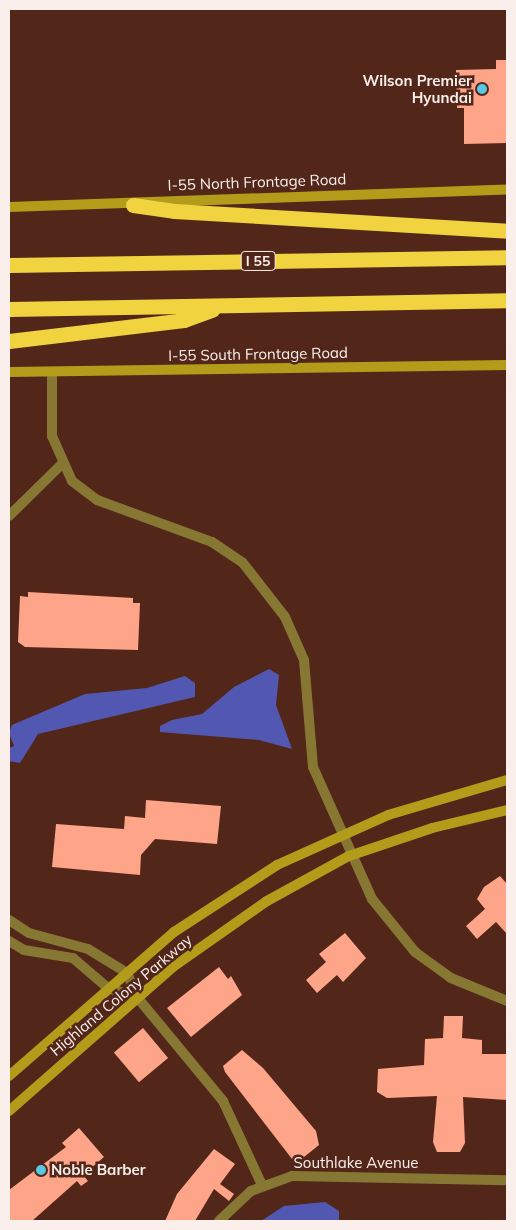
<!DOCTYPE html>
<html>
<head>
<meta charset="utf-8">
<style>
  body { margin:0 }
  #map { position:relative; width:516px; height:1230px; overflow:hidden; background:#52271a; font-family:Mulish,sans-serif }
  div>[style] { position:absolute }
  .water>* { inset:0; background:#5258b2 }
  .building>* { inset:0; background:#fda489; transform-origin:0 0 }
  .street>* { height:10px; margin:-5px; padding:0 5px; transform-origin:5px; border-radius:5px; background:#867833 }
  .secondary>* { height:10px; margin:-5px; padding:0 5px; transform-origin:5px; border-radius:5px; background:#b49c1b }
  .highway>* { height:15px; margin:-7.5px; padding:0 7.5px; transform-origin:7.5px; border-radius:7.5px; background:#f0d33e }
  .dots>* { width:14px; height:14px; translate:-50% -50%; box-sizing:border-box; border:2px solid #52271a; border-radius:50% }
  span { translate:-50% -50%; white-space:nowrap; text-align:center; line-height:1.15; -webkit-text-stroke:5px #52271a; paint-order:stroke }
  .shield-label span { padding:1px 4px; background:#52271a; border:1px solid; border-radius:4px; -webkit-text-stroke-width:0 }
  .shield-label { font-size:14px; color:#fbefeb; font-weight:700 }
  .poi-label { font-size:15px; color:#fbefeb; font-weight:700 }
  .right { translate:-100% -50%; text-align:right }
  .left { translate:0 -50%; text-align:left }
  .street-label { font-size:15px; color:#fbefeb }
  .frame { position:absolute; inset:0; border:10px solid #fbefeb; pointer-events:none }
</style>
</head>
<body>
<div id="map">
  <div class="water">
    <div style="clip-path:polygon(269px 669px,279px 675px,276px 705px,292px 749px,259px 740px,160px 732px,160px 726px,172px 720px,202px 714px,234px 687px)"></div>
    <div style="clip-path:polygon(185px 676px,195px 683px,195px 697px,38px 734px,20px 763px,9px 761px,9px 748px,14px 746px,9px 733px,12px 725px,85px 694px,147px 688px)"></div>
    <div style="clip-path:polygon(325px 1202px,339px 1211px,339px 1221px,261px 1221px,284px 1206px)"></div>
  </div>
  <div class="building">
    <div style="clip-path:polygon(496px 60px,507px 60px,507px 143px,464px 144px,464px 108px,457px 108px,456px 70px,496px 69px)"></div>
    <div style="clip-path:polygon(28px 592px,133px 598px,133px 603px,140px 603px,138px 650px,25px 647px,18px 642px,20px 596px,28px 597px)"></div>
    <div style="clip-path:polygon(146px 800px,221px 806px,217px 844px,155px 839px,141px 855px,140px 875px,52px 867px,56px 824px,124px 829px,125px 816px,145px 818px)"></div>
    <div style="clip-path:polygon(500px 876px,507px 884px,507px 934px,496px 922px,477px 939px,466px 926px,485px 909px,477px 899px,484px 887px)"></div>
    <div style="clip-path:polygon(345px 933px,366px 958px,343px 982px,337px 975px,317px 993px,306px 980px,326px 962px,319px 954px)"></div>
    <div style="clip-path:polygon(219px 967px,228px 979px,231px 976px,242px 995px,191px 1037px,167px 1008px)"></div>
    <div style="clip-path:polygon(444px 1016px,463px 1016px,462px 1038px,482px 1040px,482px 1054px,507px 1054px,507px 1100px,463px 1097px,465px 1143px,460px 1152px,437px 1152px,433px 1142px,437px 1096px,387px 1098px,377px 1092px,378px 1069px,424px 1065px,425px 1039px,443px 1038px)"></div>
    <div style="left:143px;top:1028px;width:39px;height:38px;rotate:50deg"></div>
    <div style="clip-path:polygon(242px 1050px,263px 1068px,316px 1131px,319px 1145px,299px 1161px,292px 1159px,225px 1072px,223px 1066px)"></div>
    <div style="clip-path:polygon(79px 1128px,104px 1157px,83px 1175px,88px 1181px,81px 1186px,77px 1181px,32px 1221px,9px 1221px,9px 1190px,66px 1147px,62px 1143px)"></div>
    <div style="clip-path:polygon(214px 1149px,235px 1164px,220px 1184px,234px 1194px,229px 1201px,214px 1189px,195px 1221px,165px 1221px,177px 1194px)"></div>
  </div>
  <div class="street">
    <div style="left:52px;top:373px;width:63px;rotate:90deg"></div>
    <div style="left:52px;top:436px;width:49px;rotate:66deg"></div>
    <div style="left:72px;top:481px;width:31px;rotate:37deg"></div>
    <div style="left:97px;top:500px;width:122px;rotate:20.1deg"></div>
    <div style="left:212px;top:542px;width:37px;rotate:34deg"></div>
    <div style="left:243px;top:563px;width:68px;rotate:52.1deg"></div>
    <div style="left:285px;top:617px;width:47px;rotate:66.2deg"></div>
    <div style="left:304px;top:660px;width:107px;rotate:85.2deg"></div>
    <div style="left:313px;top:767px;width:145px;rotate:65.9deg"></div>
    <div style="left:372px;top:899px;width:68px;rotate:50.9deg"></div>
    <div style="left:415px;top:952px;width:44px;rotate:35.8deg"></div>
    <div style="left:451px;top:978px;width:61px;rotate:22.3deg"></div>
    <div style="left:9px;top:516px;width:76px;rotate:-44.5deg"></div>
    <div style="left:9px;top:920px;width:24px;rotate:33deg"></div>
    <div style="left:29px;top:933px;width:61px;rotate:15.2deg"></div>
    <div style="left:88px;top:949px;width:46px;rotate:31.6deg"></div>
    <div style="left:127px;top:973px;width:26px;rotate:67deg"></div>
    <div style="left:137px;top:997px;width:135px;rotate:50.4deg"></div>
    <div style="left:223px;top:1101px;width:93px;rotate:65.1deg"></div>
    <div style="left:9px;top:941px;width:17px;rotate:31deg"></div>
    <div style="left:24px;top:950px;width:50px;rotate:9.3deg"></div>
    <div style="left:73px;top:958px;width:46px;rotate:40.6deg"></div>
    <div style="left:108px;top:988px;width:30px;rotate:17deg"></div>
    <div style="left:219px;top:1221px;width:44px;rotate:-43.2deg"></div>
    <div style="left:251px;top:1191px;width:44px;rotate:-20.1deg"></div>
    <div style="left:292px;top:1176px;width:215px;rotate:1.1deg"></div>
  </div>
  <div class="secondary">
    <div style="left:9px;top:207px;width:498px;rotate:-2deg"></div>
    <div style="left:9px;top:372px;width:498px;rotate:-0.8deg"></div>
    <div style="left:9px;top:1076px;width:219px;rotate:-41.1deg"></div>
    <div style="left:174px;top:932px;width:123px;rotate:-33deg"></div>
    <div style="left:277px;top:865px;width:122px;rotate:-24.2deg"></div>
    <div style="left:388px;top:815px;width:124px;rotate:-16.4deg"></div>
    <div style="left:9px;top:1111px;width:218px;rotate:-41.3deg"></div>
    <div style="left:173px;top:967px;width:115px;rotate:-35.1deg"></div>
    <div style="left:267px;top:901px;width:94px;rotate:-28.8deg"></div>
    <div style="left:349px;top:856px;width:88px;rotate:-18.6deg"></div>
    <div style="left:432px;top:828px;width:77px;rotate:-13.5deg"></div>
  </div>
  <div class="highway">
    <div style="left:133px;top:205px;width:41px;rotate:8.3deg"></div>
    <div style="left:174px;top:211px;width:334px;rotate:3.4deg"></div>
    <div style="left:9px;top:265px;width:498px;rotate:-0.9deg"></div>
    <div style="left:9px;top:309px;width:498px;rotate:-1deg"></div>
    <div style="left:9px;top:341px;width:176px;rotate:-6.8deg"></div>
    <div style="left:184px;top:320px;width:30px;rotate:-20deg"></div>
  </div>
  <div class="dots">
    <div style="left:482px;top:89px;background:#59c8e5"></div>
    <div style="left:41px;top:1170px;background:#59c8e5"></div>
  </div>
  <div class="shield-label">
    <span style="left:258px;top:261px">I 55</span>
  </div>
  <div class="poi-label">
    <span class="right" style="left:472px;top:89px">Wilson Premier<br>Hyundai</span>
    <span class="left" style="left:51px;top:1170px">Noble Barber</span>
  </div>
  <div class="street-label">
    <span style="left:257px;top:182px;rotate:-2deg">I-55 North Frontage Road</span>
    <span style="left:258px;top:354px;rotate:-1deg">I-55 South Frontage Road</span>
    <span style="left:121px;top:995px;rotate:-40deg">Highland Colony Parkway</span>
    <span style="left:356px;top:1163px">Southlake Avenue</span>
  </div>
  <div class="frame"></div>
</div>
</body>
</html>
